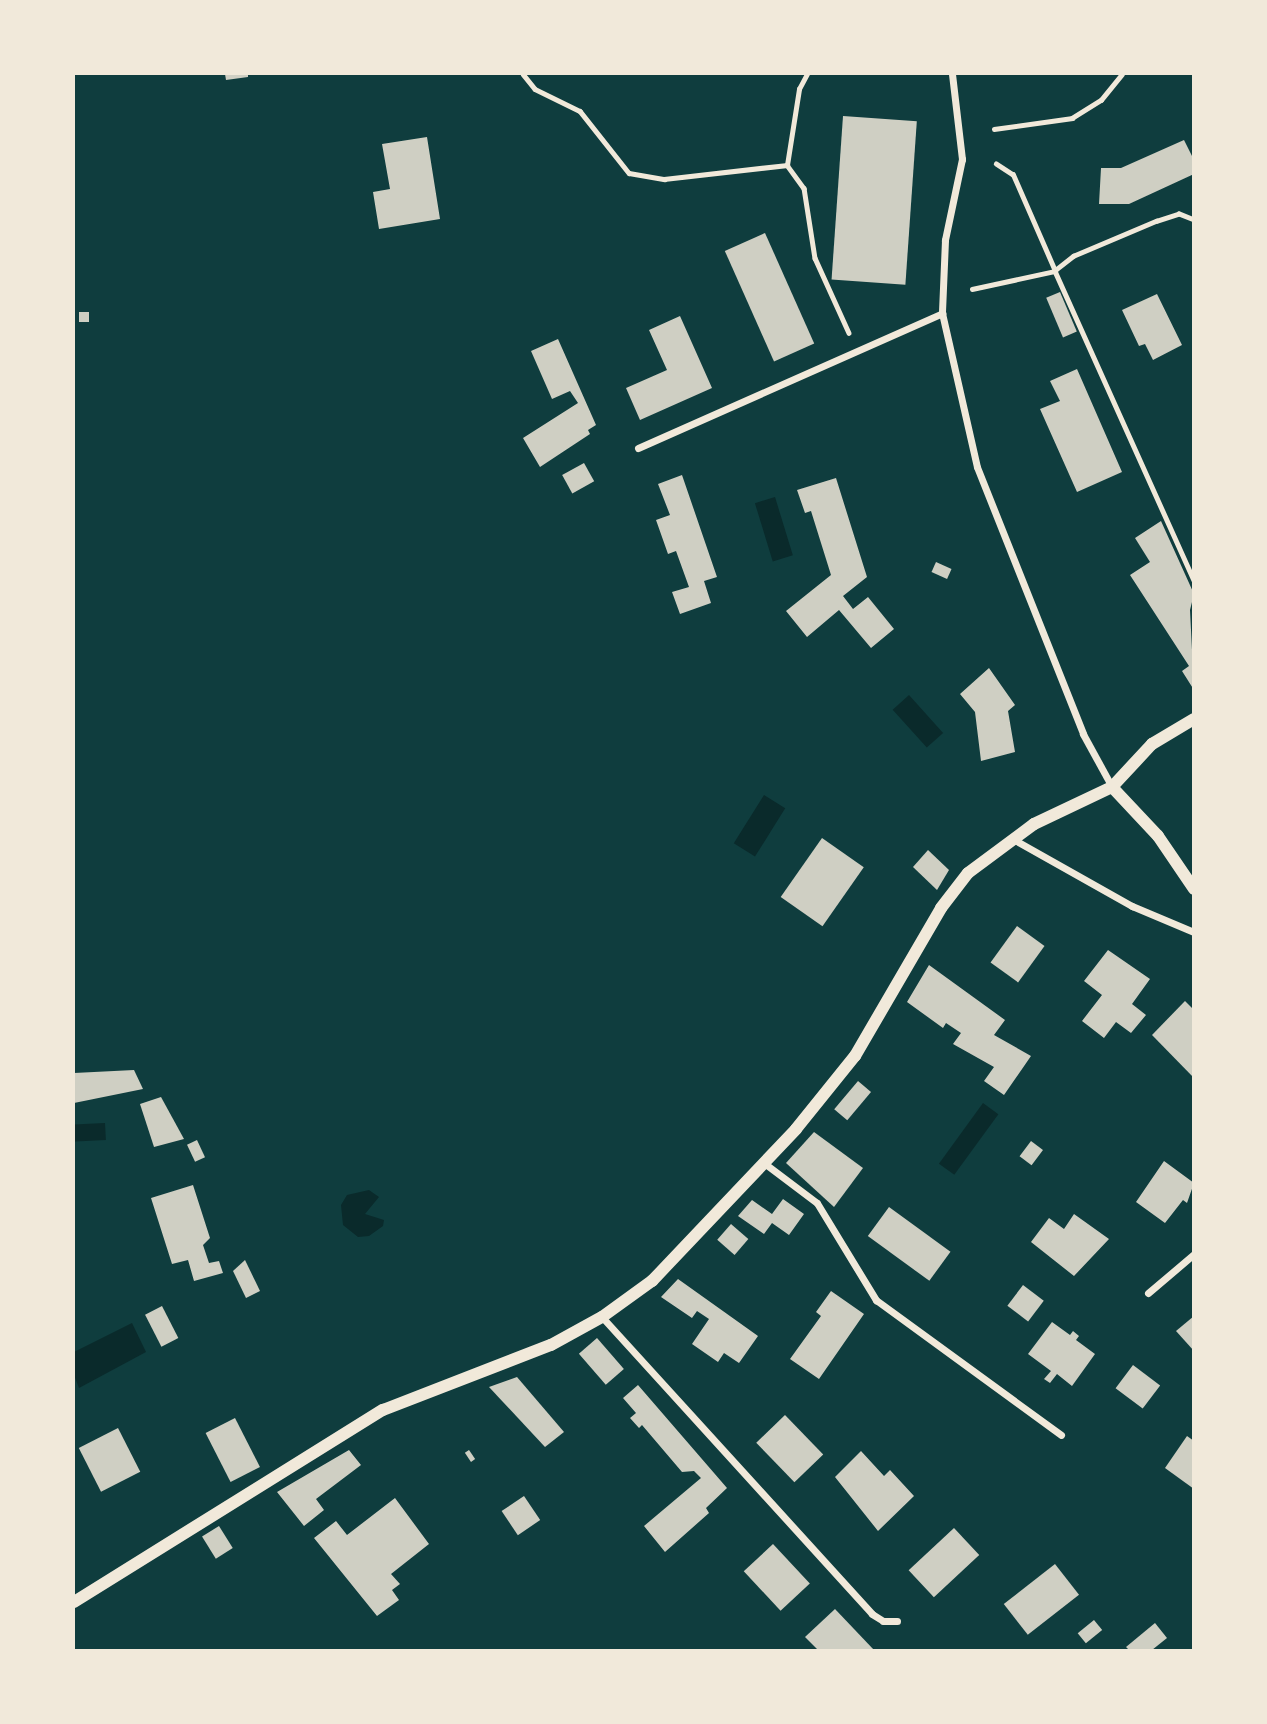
<!DOCTYPE html>
<html>
<head>
<meta charset="utf-8">
<style>
  body { margin:0 }
  #map { position:relative; width:1267px; height:1724px; overflow:hidden; background:#0f3d3e; font-family:"Times New Roman",serif }
  div>[style] { position:absolute }
  .water>* { inset:0; background:#0a2a2b; transform-origin:0 0 }
  .building>* { inset:0; background:#cfcfc3; transform-origin:0 0 }
  .path>* { height:4.5px; margin:-2.25px; padding:0 2.25px; transform-origin:2.25px; border-radius:2.25px; background:#f1e9da }
  .minor>* { height:7px; margin:-3.5px; padding:0 3.5px; transform-origin:3.5px; border-radius:3.5px; background:#f1e9da }
  .tertiary>* { height:12px; margin:-6px; padding:0 6px; transform-origin:6px; border-radius:6px; background:#f1e9da }
  span { translate:-50% -50%; white-space:nowrap; text-align:center; line-height:1.15; -webkit-text-stroke:7px #f1e9da; paint-order:stroke }
  .frame { position:absolute; inset:0; border:75px solid #f1e9da; pointer-events:none }
</style>
</head>
<body>
<div id="map">
  <div class="water">
    <div style="left:775px;top:497px;width:61px;height:21px;rotate:73deg"></div>
    <div style="left:909px;top:695px;width:51px;height:22px;rotate:48deg"></div>
    <div style="left:764px;top:795px;width:25px;height:57px;rotate:32deg"></div>
    <div style="left:983px;top:1103px;width:19px;height:75px;rotate:36deg"></div>
    <div style="left:105px;top:1123px;width:17px;height:31px;rotate:87deg"></div>
    <div style="clip-path:polygon(369px 1190px,379px 1197px,365px 1214px,384px 1220px,383px 1226px,369px 1236px,358px 1237px,343px 1225px,341px 1205px,347px 1195px)"></div>
    <div style="clip-path:polygon(132px 1323px,146px 1352px,79px 1388px,74px 1375px,74px 1352px)"></div>
  </div>
  <div class="building">
    <div style="clip-path:polygon(225px 74px,248px 74px,248px 77px,226px 80px)"></div>
    <div style="left:843px;top:116px;width:74px;height:164px;rotate:4deg"></div>
    <div style="clip-path:polygon(427px 137px,440px 219px,379px 229px,373px 192px,390px 189px,382px 144px)"></div>
    <div style="clip-path:polygon(1184px 140px,1194px 160px,1194px 174px,1129px 204px,1099px 204px,1101px 168px,1121px 168px)"></div>
    <div style="left:765px;top:233px;width:121px;height:44px;rotate:66deg"></div>
    <div style="left:1060px;top:292px;width:43px;height:15px;rotate:67deg"></div>
    <div style="clip-path:polygon(1157px 294px,1182px 345px,1153px 360px,1145px 344px,1139px 346px,1122px 310px)"></div>
    <div style="left:79px;top:312px;width:10px;height:10px"></div>
    <div style="clip-path:polygon(680px 316px,712px 388px,640px 420px,626px 388px,667px 370px,649px 330px)"></div>
    <div style="clip-path:polygon(558px 339px,596px 425px,588px 430px,590px 434px,540px 467px,523px 438px,578px 403px,570px 391px,552px 399px,531px 351px)"></div>
    <div style="clip-path:polygon(1077px 369px,1122px 472px,1077px 492px,1040px 409px,1060px 401px,1050px 381px)"></div>
    <div style="left:584px;top:463px;width:21px;height:25px;rotate:61deg"></div>
    <div style="clip-path:polygon(682px 475px,717px 577px,704px 581px,711px 603px,680px 614px,672px 592px,689px 587px,676px 551px,668px 554px,656px 520px,670px 515px,658px 484px)"></div>
    <div style="clip-path:polygon(836px 478px,867px 577px,843px 596px,853px 609px,868px 597px,894px 629px,871px 648px,839px 610px,807px 637px,786px 611px,831px 575px,811px 511px,805px 513px,797px 490px)"></div>
    <div style="clip-path:polygon(1161px 521px,1194px 594px,1190px 610px,1194px 690px,1182px 671px,1189px 666px,1130px 575px,1150px 562px,1135px 538px)"></div>
    <div style="left:936px;top:562px;width:17px;height:11px;rotate:24deg"></div>
    <div style="clip-path:polygon(989px 668px,1015px 705px,1008px 711px,1015px 752px,981px 761px,975px 712px,960px 694px)"></div>
    <div style="left:822px;top:838px;width:51px;height:72px;rotate:35deg"></div>
    <div style="clip-path:polygon(928px 850px,949px 870px,937px 890px,913px 867px)"></div>
    <div style="left:1017px;top:926px;width:34px;height:45px;rotate:36deg"></div>
    <div style="clip-path:polygon(1108px 950px,1150px 979px,1132px 1004px,1146px 1015px,1131px 1033px,1116px 1022px,1104px 1038px,1082px 1021px,1102px 995px,1084px 981px)"></div>
    <div style="clip-path:polygon(929px 965px,1005px 1020px,994px 1035px,1031px 1056px,1004px 1095px,984px 1081px,994px 1067px,953px 1044px,961px 1033px,946px 1023px,943px 1028px,907px 1002px)"></div>
    <div style="clip-path:polygon(1185px 1001px,1194px 1010px,1194px 1078px,1152px 1035px)"></div>
    <div style="clip-path:polygon(134px 1070px,143px 1089px,74px 1103px,74px 1073px)"></div>
    <div style="left:858px;top:1081px;width:17px;height:37px;rotate:40deg"></div>
    <div style="clip-path:polygon(161px 1097px,184px 1139px,154px 1147px,140px 1104px)"></div>
    <div style="clip-path:polygon(814px 1132px,863px 1168px,834px 1207px,786px 1163px)"></div>
    <div style="left:197px;top:1140px;width:19px;height:11px;rotate:65deg"></div>
    <div style="left:1031px;top:1141px;width:15px;height:19px;rotate:37deg"></div>
    <div style="clip-path:polygon(1164px 1161px,1194px 1183px,1187px 1203px,1183px 1200px,1165px 1223px,1136px 1202px)"></div>
    <div style="clip-path:polygon(193px 1185px,210px 1238px,203px 1245px,209px 1263px,219px 1261px,223px 1273px,194px 1281px,188px 1260px,172px 1264px,151px 1198px)"></div>
    <div style="clip-path:polygon(783px 1199px,804px 1214px,789px 1235px,772px 1223px,764px 1234px,738px 1216px,752px 1200px,772px 1214px)"></div>
    <div style="left:889px;top:1207px;width:76px;height:36px;rotate:36deg"></div>
    <div style="clip-path:polygon(1074px 1214px,1109px 1239px,1074px 1276px,1031px 1242px,1049px 1218px,1064px 1229px)"></div>
    <div style="left:731px;top:1224px;width:23px;height:21px;rotate:41deg"></div>
    <div style="clip-path:polygon(245px 1260px,260px 1291px,246px 1298px,233px 1271px)"></div>
    <div style="clip-path:polygon(678px 1279px,758px 1336px,739px 1363px,724px 1353px,718px 1362px,692px 1344px,709px 1319px,697px 1311px,692px 1318px,661px 1297px)"></div>
    <div style="left:1023px;top:1285px;width:26px;height:26px;rotate:37deg"></div>
    <div style="clip-path:polygon(831px 1291px,864px 1314px,819px 1379px,790px 1359px,821px 1316px,816px 1312px)"></div>
    <div style="left:162px;top:1306px;width:36px;height:19px;rotate:63deg"></div>
    <div style="clip-path:polygon(1194px 1316px,1194px 1351px,1176px 1331px)"></div>
    <div style="clip-path:polygon(1052px 1322px,1070px 1335px,1073px 1331px,1079px 1336px,1076px 1340px,1095px 1354px,1072px 1386px,1057px 1374px,1050px 1383px,1044px 1379px,1051px 1371px,1028px 1354px)"></div>
    <div style="left:597px;top:1338px;width:41px;height:24px;rotate:49deg"></div>
    <div style="left:1133px;top:1365px;width:34px;height:29px;rotate:37deg"></div>
    <div style="clip-path:polygon(517px 1377px,564px 1432px,545px 1447px,489px 1387px)"></div>
    <div style="clip-path:polygon(638px 1385px,727px 1488px,706px 1508px,709px 1513px,665px 1552px,644px 1526px,701px 1478px,694px 1471px,682px 1472px,642px 1425px,639px 1428px,630px 1418px,636px 1413px,623px 1398px)"></div>
    <div style="left:785px;top:1415px;width:55px;height:40px;rotate:46deg"></div>
    <div style="left:235px;top:1418px;width:55px;height:33px;rotate:63deg"></div>
    <div style="left:118px;top:1428px;width:49px;height:44px;rotate:63deg"></div>
    <div style="clip-path:polygon(1187px 1436px,1194px 1441px,1194px 1489px,1165px 1468px)"></div>
    <div style="clip-path:polygon(349px 1450px,361px 1465px,316px 1499px,324px 1510px,304px 1526px,277px 1492px)"></div>
    <div style="left:469px;top:1450px;width:11px;height:5px;rotate:56deg"></div>
    <div style="clip-path:polygon(861px 1451px,884px 1476px,890px 1470px,914px 1496px,878px 1531px,835px 1477px)"></div>
    <div style="left:524px;top:1496px;width:29px;height:27px;rotate:56deg"></div>
    <div style="clip-path:polygon(395px 1498px,429px 1544px,391px 1574px,400px 1584px,392px 1590px,399px 1600px,377px 1616px,314px 1538px,336px 1521px,347px 1535px)"></div>
    <div style="left:219px;top:1526px;width:26px;height:20px;rotate:58deg"></div>
    <div style="left:954px;top:1528px;width:37px;height:62px;rotate:47deg"></div>
    <div style="left:773px;top:1544px;width:54px;height:40px;rotate:47deg"></div>
    <div style="left:1055px;top:1564px;width:39px;height:65px;rotate:52deg"></div>
    <div style="clip-path:polygon(835px 1609px,874px 1650px,818px 1650px,805px 1637px)"></div>
    <div style="left:1094px;top:1620px;width:13px;height:21px;rotate:51deg"></div>
    <div style="clip-path:polygon(1155px 1623px,1167px 1638px,1152px 1650px,1129px 1650px,1126px 1647px)"></div>
  </div>
  <div class="path">
    <div style="left:523px;top:74px;width:19px;rotate:51deg"></div>
    <div style="left:535px;top:89px;width:50px;rotate:26.1deg"></div>
    <div style="left:580px;top:111px;width:79px;rotate:51.7deg"></div>
    <div style="left:629px;top:173px;width:36px;rotate:10deg"></div>
    <div style="left:664px;top:179px;width:124px;rotate:-6.5deg"></div>
    <div style="left:787px;top:165px;width:29px;rotate:54deg"></div>
    <div style="left:804px;top:188px;width:71px;rotate:81.1deg"></div>
    <div style="left:815px;top:258px;width:82px;rotate:65.6deg"></div>
    <div style="left:994px;top:129px;width:79px;rotate:-8deg"></div>
    <div style="left:1072px;top:118px;width:34px;rotate:-32deg"></div>
    <div style="left:1101px;top:100px;width:33px;rotate:-51deg"></div>
    <div style="left:787px;top:165px;width:77px;rotate:-81deg"></div>
    <div style="left:799px;top:89px;width:17px;rotate:-62deg"></div>
    <div style="left:1194px;top:220px;width:16px;rotate:-158deg"></div>
    <div style="left:1179px;top:214px;width:23px;rotate:162deg"></div>
    <div style="left:1157px;top:221px;width:90px;rotate:157.1deg"></div>
    <div style="left:1074px;top:256px;width:24px;rotate:142deg"></div>
    <div style="left:1055px;top:271px;width:339px;rotate:65.8deg"></div>
    <div style="left:972px;top:289px;width:85px;rotate:-12.2deg"></div>
    <div style="left:1055px;top:271px;width:105px;rotate:-113.6deg"></div>
    <div style="left:1013px;top:175px;width:20px;rotate:-147deg"></div>
  </div>
  <div class="minor">
    <div style="left:952px;top:74px;width:86px;rotate:83.3deg"></div>
    <div style="left:962px;top:159px;width:83px;rotate:101.9deg"></div>
    <div style="left:945px;top:240px;width:73px;rotate:92.4deg"></div>
    <div style="left:942px;top:313px;width:158px;rotate:77.2deg"></div>
    <div style="left:977px;top:467px;width:287px;rotate:68.3deg"></div>
    <div style="left:1083px;top:734px;width:60px;rotate:61.3deg"></div>
    <div style="left:638px;top:448px;width:333px;rotate:-23.9deg"></div>
    <div style="left:1013px;top:839px;width:137px;rotate:29.4deg"></div>
    <div style="left:1132px;top:906px;width:67px;rotate:22.8deg"></div>
    <div style="left:764px;top:1163px;width:66px;rotate:37deg"></div>
    <div style="left:817px;top:1203px;width:114px;rotate:58.7deg"></div>
    <div style="left:876px;top:1300px;width:229px;rotate:36.1deg"></div>
    <div style="left:1148px;top:1293px;width:60px;rotate:-40.3deg"></div>
    <div style="left:602px;top:1317px;width:401px;rotate:47.7deg"></div>
    <div style="left:872px;top:1614px;width:13px;rotate:32deg"></div>
    <div style="left:883px;top:1621px;width:14px"></div>
  </div>
  <div class="tertiary">
    <div style="left:1112px;top:787px;width:67px;rotate:46.8deg"></div>
    <div style="left:1158px;top:836px;width:64px;rotate:55.8deg"></div>
    <div style="left:74px;top:1602px;width:364px;rotate:-31.9deg"></div>
    <div style="left:383px;top:1410px;width:180px;rotate:-21.2deg"></div>
    <div style="left:551px;top:1345px;width:58px;rotate:-28.8deg"></div>
    <div style="left:602px;top:1317px;width:62px;rotate:-35.8deg"></div>
    <div style="left:652px;top:1281px;width:209px;rotate:-46.5deg"></div>
    <div style="left:796px;top:1129px;width:94px;rotate:-51.1deg"></div>
    <div style="left:855px;top:1056px;width:171px;rotate:-59.8deg"></div>
    <div style="left:941px;top:908px;width:44px;rotate:-52.4deg"></div>
    <div style="left:968px;top:873px;width:82px;rotate:-36.6deg"></div>
    <div style="left:1034px;top:824px;width:86px;rotate:-25.4deg"></div>
    <div style="left:1112px;top:787px;width:59px;rotate:-47.1deg"></div>
    <div style="left:1152px;top:744px;width:49px;rotate:-30.8deg"></div>
  </div>
  <div class="frame"></div>
</div>
</body>
</html>
